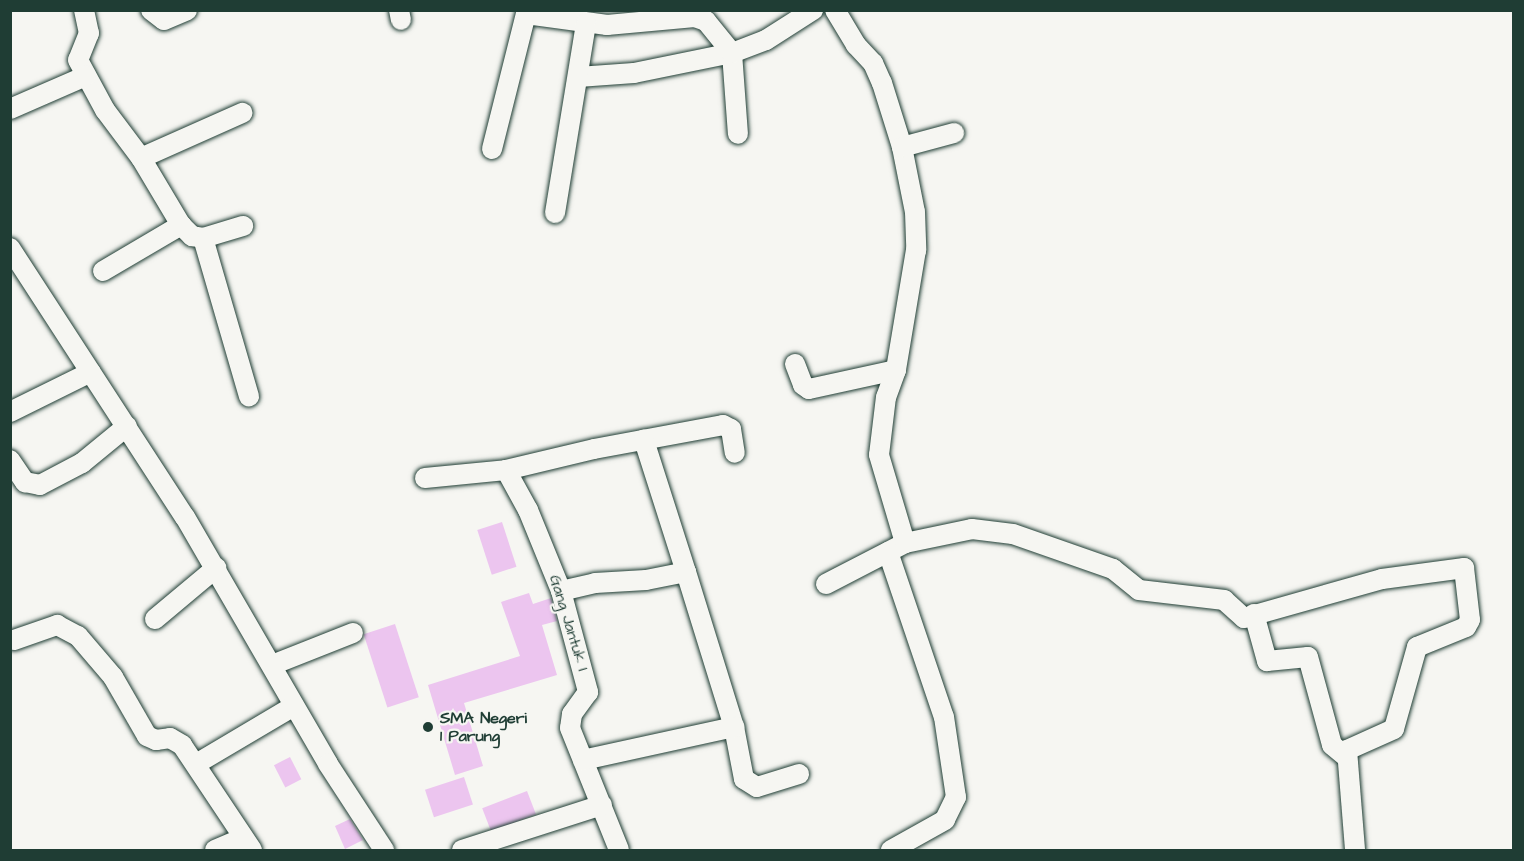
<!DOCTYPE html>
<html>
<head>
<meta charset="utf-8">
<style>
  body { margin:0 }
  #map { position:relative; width:1524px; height:861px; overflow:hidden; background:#f6f6f2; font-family:"Architects Daughter",sans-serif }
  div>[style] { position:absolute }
  .building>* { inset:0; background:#ecc5ef; transform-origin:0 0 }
  .roads { filter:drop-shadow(0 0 2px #1f3d34) drop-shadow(0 0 2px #1f3d34) }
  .street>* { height:20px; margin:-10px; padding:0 10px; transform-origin:10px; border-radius:10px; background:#f6f6f2 }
  .dots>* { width:16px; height:16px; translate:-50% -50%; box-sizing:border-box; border:3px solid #f6f6f2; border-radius:50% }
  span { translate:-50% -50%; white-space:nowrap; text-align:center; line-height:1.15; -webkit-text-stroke:4.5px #f6f6f2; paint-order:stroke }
  .street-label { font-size:16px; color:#1f3d34 }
  .poi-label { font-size:16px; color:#1f3d34; font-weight:700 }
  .left { translate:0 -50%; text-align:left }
  .frame { position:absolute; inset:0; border:12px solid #1f3d34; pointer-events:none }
</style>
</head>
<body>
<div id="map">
  <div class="building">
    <div style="left:502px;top:522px;width:47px;height:26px;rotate:72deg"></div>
    <div style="clip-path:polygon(529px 593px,533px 604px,551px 598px,557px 621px,542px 625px,557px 675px,464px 703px,483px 766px,455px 775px,428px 685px,520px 656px,501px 602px)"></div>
    <div style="left:395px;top:624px;width:77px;height:33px;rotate:72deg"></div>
    <div style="left:290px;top:757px;width:25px;height:18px;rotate:63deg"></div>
    <div style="left:464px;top:777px;width:29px;height:41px;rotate:72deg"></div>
    <div style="left:527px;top:791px;width:25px;height:48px;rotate:69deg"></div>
    <div style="clip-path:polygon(350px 819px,363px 840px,345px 849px,335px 826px)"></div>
  </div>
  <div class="roads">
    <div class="street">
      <div style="left:84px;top:10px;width:24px;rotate:78deg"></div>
      <div style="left:89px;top:33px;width:29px;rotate:112deg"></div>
      <div style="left:78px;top:60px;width:57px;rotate:61.6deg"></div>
      <div style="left:105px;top:110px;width:60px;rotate:53.1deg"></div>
      <div style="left:141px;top:158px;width:78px;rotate:59.2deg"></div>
      <div style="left:181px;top:225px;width:16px;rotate:45deg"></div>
      <div style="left:192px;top:236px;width:11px;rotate:10deg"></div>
      <div style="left:203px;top:238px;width:42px;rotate:-16.7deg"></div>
      <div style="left:151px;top:10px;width:16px;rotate:38deg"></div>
      <div style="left:164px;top:20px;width:25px;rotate:-23deg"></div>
      <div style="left:399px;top:10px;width:10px;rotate:79deg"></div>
      <div style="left:835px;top:10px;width:41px;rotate:59deg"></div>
      <div style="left:856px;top:45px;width:25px;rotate:47deg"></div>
      <div style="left:873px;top:63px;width:22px;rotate:66deg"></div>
      <div style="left:882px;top:83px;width:67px;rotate:72.6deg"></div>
      <div style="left:902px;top:147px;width:66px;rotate:78.7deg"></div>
      <div style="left:915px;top:212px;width:38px;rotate:88deg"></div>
      <div style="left:916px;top:250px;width:122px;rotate:99.5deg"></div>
      <div style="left:896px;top:370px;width:29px;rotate:110deg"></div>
      <div style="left:886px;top:397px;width:58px;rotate:96.9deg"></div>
      <div style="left:879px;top:455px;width:92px;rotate:73.5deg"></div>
      <div style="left:578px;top:77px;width:56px;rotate:-4.1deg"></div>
      <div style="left:634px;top:73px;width:100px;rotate:-11.5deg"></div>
      <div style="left:732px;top:53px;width:81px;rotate:85.8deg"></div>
      <div style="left:10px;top:109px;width:83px;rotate:-23.5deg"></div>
      <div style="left:902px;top:147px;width:54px;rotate:-15.1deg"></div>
      <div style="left:492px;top:149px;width:139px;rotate:-75.9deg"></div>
      <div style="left:526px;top:14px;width:82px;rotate:7.7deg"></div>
      <div style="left:607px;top:25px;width:88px;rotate:-5.2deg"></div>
      <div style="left:695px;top:17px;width:12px;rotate:20deg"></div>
      <div style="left:706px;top:21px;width:41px;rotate:50.9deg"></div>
      <div style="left:732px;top:53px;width:36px;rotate:-21deg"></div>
      <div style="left:766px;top:40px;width:56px;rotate:-32.6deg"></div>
      <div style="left:141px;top:158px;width:111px;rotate:-24deg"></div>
      <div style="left:555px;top:213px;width:192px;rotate:-80.7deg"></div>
      <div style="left:203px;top:238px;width:165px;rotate:73.8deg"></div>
      <div style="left:10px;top:248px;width:321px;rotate:57deg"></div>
      <div style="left:185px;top:517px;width:285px;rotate:59.9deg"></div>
      <div style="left:328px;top:764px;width:103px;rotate:56.9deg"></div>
      <div style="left:103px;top:271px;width:91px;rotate:-30.5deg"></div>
      <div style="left:795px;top:364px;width:22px;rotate:69deg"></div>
      <div style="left:803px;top:385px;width:7px;rotate:34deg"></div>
      <div style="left:809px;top:389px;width:89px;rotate:-12.3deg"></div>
      <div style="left:10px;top:412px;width:90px;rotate:-26.3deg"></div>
      <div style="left:10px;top:460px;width:27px;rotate:56deg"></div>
      <div style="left:25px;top:482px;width:15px;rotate:11deg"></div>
      <div style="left:40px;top:485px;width:47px;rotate:-27.6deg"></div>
      <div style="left:82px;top:463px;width:58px;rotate:-39.4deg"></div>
      <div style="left:506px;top:470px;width:90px;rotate:-13.4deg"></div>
      <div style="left:594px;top:449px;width:131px;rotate:-10.5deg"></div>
      <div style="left:723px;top:425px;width:9px;rotate:27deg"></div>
      <div style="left:731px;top:429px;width:24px;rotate:81deg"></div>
      <div style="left:425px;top:478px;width:81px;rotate:-5.6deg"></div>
      <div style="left:506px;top:470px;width:46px;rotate:61.2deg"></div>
      <div style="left:528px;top:510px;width:87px;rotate:67.8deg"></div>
      <div style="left:561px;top:591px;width:105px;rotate:75deg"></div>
      <div style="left:588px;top:692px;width:27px;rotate:126deg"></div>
      <div style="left:572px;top:714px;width:14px;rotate:98deg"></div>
      <div style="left:570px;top:728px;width:131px;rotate:68.1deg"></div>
      <div style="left:888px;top:552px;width:174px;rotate:71.3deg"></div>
      <div style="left:944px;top:717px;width:81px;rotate:81.5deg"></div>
      <div style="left:956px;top:797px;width:25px;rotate:116deg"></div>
      <div style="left:945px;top:820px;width:62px;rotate:150.9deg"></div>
      <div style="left:686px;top:572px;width:162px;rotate:72.8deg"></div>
      <div style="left:734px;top:727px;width:53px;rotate:79.1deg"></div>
      <div style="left:744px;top:779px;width:15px;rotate:32deg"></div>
      <div style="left:757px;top:787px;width:44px;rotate:-17.2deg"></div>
      <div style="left:826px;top:584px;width:89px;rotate:-27.4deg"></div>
      <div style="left:905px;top:543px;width:68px;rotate:-11.8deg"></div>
      <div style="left:972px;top:529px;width:41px;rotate:7deg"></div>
      <div style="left:1013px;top:534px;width:106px;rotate:19.3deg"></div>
      <div style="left:1113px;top:569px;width:33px;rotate:39deg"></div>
      <div style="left:1139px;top:590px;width:86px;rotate:6.7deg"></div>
      <div style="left:1224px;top:600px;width:27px;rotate:42deg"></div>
      <div style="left:1244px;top:618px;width:143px;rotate:-15.8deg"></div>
      <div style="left:1382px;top:579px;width:83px;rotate:-7.6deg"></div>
      <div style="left:1464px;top:568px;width:52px;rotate:83.4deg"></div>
      <div style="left:1470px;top:620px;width:8px;rotate:120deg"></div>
      <div style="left:1466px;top:627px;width:53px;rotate:157.8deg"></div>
      <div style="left:1417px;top:647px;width:85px;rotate:105.7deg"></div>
      <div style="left:1394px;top:729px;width:51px;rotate:155.9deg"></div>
      <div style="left:1347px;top:750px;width:100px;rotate:85.4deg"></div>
      <div style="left:561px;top:591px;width:35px;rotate:-13deg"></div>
      <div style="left:595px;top:583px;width:51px;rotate:-3.4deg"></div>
      <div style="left:646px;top:580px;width:41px;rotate:-11.3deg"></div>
      <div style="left:686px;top:572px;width:139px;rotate:-107.7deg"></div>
      <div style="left:1254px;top:614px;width:49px;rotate:74.5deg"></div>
      <div style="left:1267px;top:661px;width:41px;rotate:-5.6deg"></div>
      <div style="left:1308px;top:657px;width:91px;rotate:74.7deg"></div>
      <div style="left:1332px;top:745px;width:17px;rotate:40deg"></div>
      <div style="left:155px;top:619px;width:80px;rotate:-39.9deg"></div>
      <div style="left:14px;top:640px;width:46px;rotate:-19.2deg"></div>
      <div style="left:57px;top:625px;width:24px;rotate:28deg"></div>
      <div style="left:78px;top:636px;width:54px;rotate:49.5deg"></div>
      <div style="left:113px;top:677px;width:68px;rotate:60deg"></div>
      <div style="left:147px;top:736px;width:10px;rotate:24deg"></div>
      <div style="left:156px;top:740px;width:14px;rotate:-8deg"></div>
      <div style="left:170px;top:738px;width:14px;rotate:30deg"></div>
      <div style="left:182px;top:745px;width:126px;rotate:56.3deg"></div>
      <div style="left:272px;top:665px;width:87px;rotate:-21.6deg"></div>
      <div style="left:583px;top:760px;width:155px;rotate:-12.3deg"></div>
      <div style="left:196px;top:764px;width:114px;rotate:-30.6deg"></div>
      <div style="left:215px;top:850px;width:30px;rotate:-23deg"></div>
      <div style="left:462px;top:850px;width:147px;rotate:-17.8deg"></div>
    </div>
  </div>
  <div class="dots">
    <div style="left:428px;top:727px;background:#1f3d34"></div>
  </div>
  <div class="street-label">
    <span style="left:569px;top:623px;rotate:73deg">Gang Jantuk I</span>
  </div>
  <div class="poi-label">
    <span class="left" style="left:440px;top:727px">SMA Negeri<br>1 Parung</span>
  </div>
  <div class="frame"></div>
</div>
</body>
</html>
